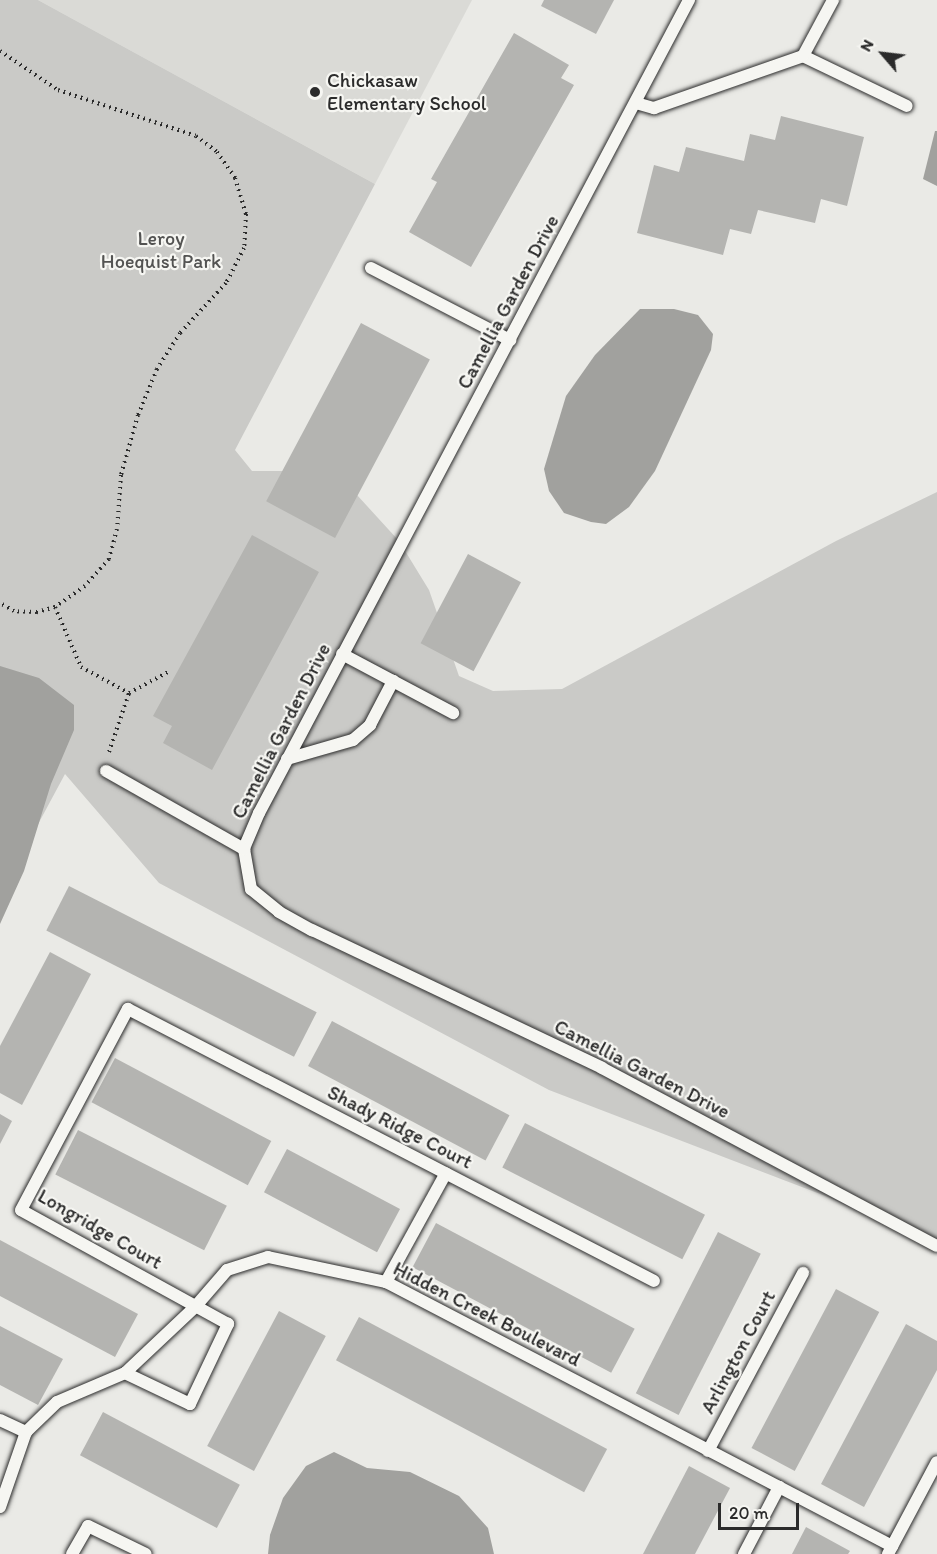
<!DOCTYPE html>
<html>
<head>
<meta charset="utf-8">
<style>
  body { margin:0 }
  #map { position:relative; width:937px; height:1554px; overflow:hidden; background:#eaeae6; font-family:Itim,sans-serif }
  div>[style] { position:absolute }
  .built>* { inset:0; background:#dadad6 }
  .green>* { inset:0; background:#cacac7 }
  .water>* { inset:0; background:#a1a19e }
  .building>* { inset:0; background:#b4b4b1; transform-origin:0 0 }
  .path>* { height:4px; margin-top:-2px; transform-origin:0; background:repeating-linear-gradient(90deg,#2b2b2b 0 1.5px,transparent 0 6px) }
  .roads { filter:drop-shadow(0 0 2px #2b2b2b) drop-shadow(0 0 2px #2b2b2b) }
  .service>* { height:12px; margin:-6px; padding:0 6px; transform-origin:6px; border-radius:6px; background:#f6f6f2 }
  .dots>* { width:16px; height:16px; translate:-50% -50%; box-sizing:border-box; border:3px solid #f6f6f2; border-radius:50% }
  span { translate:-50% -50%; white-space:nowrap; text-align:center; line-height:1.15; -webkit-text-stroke:4.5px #f6f6f2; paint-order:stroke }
  .poi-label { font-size:20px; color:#2b2b2b }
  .left { translate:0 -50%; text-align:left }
  .park-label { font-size:20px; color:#535352 }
  .street-label { font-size:20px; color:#2b2b2b }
  .north { position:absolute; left:853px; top:24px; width:60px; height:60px; -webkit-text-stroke:4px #f6f6f2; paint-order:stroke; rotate:298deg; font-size:16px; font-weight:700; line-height:24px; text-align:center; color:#2b2b2b }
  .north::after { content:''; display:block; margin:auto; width:21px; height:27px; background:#2b2b2b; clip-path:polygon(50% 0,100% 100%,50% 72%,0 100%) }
  .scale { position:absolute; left:718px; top:1503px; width:81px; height:27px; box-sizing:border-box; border:3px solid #2b2b2b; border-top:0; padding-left:8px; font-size:18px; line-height:21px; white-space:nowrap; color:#2b2b2b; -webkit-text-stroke:4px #f6f6f2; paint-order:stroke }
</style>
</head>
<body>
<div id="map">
  <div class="built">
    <div style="clip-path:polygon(38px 0,472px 0,375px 184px)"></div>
  </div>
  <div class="green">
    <div style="clip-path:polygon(0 0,38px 0,375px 184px,235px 450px,252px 471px,311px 471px,357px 495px,399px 541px,429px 590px,459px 676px,493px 691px,562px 689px,836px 541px,937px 492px,937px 1247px,828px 1197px,549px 1090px,159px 883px,65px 774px,0 895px)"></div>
  </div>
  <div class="water">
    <div style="clip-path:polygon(935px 131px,937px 131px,937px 186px,923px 179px)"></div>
    <div style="clip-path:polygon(640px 309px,674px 309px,698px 315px,713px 334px,711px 350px,655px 471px,629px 507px,606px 524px,591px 522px,564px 513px,549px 491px,544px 469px,566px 396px,595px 355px)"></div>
    <div style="clip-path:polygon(0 666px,39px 678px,74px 705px,74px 730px,51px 784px,24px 871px,0 924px)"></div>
    <div style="clip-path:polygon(334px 1452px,367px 1468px,410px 1472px,459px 1496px,488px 1528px,494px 1554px,268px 1554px,270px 1535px,283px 1498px,306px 1466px)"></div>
  </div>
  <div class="building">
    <div style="clip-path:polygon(544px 0,614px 0,596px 34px,541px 6px)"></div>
    <div style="clip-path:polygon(514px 33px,569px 65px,561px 78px,574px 85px,471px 267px,409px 232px,437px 182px,431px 179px)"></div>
    <div style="clip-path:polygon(781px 116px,864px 137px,847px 206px,821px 199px,815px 223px,758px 210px,751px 234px,730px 229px,723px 255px,637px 233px,654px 165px,679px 172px,686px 147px,744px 161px,750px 134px,775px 140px)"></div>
    <div style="left:361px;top:323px;width:78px;height:202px;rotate:28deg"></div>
    <div style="clip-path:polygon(252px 535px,319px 572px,212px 770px,163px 743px,172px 726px,153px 716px)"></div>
    <div style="left:468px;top:554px;width:60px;height:101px;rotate:28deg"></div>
    <div style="left:69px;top:886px;width:278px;height:50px;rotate:27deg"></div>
    <div style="clip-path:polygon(50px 952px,91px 974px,22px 1105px,0 1093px,0 1046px)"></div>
    <div style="left:332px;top:1021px;width:201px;height:51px;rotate:28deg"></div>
    <div style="left:115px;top:1058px;width:177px;height:50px;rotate:28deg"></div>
    <div style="clip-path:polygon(0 1114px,12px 1121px,0 1144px)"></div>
    <div style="left:525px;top:1123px;width:202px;height:50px;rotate:27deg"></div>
    <div style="left:78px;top:1130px;width:167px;height:50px;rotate:27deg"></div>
    <div style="left:287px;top:1149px;width:128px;height:49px;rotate:28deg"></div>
    <div style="left:436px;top:1223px;width:225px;height:50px;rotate:28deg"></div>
    <div style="left:718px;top:1232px;width:48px;height:181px;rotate:27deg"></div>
    <div style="clip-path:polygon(0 1240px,138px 1314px,115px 1357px,0 1296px)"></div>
    <div style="left:836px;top:1289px;width:49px;height:180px;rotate:28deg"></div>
    <div style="left:279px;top:1311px;width:53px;height:153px;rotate:28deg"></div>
    <div style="left:359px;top:1317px;width:281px;height:49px;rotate:28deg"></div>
    <div style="clip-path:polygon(906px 1324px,937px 1341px,937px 1370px,864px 1507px,821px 1484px)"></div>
    <div style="clip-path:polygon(0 1326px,63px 1359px,38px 1405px,0 1385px)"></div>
    <div style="left:103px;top:1412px;width:155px;height:49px;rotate:28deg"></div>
    <div style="clip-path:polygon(689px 1466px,730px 1488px,695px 1554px,643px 1554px)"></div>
    <div style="clip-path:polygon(806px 1527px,850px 1551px,848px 1554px,792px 1554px)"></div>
  </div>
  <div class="path">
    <div style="left:0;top:51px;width:70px;rotate:33.9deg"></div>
    <div style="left:58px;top:90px;width:145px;rotate:18.4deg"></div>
    <div style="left:196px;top:136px;width:26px;rotate:37deg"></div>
    <div style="left:217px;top:152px;width:32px;rotate:55deg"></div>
    <div style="left:235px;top:178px;width:38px;rotate:73deg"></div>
    <div style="left:246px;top:214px;width:34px;rotate:93deg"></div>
    <div style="left:244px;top:248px;width:39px;rotate:117deg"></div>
    <div style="left:226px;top:283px;width:68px;rotate:132.6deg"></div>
    <div style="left:180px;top:333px;width:43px;rotate:122.6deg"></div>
    <div style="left:157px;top:369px;width:50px;rotate:112.4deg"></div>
    <div style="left:138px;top:415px;width:62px;rotate:105.8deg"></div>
    <div style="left:121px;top:475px;width:54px;rotate:94.2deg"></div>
    <div style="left:117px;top:529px;width:31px;rotate:105deg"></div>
    <div style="left:109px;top:559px;width:36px;rotate:132deg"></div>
    <div style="left:85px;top:586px;width:37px;rotate:145deg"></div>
    <div style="left:55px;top:607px;width:19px;rotate:164deg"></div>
    <div style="left:37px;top:612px;width:23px;rotate:-178deg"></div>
    <div style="left:14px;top:611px;width:16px;rotate:-150deg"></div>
    <div style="left:55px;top:607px;width:65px;rotate:66.6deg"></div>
    <div style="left:81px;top:667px;width:55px;rotate:28.4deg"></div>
    <div style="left:109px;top:752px;width:62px;rotate:-71.3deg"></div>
    <div style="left:129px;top:693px;width:47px;rotate:-28.2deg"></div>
  </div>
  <div class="roads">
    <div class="service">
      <div style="left:689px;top:0;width:920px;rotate:117.87deg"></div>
      <div style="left:259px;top:813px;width:39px;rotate:113deg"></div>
      <div style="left:244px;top:849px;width:41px;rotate:80.1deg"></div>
      <div style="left:251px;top:889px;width:36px;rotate:39deg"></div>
      <div style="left:279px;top:912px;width:38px;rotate:29deg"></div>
      <div style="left:312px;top:930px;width:321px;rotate:25.4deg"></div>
      <div style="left:602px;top:1068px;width:379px;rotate:28deg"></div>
      <div style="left:803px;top:56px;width:115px;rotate:25.7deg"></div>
      <div style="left:636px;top:103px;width:19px;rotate:16deg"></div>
      <div style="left:654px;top:108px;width:158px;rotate:-19.2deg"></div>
      <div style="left:803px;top:56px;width:64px;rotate:-61.8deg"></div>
      <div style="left:371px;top:268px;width:157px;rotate:27.4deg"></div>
      <div style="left:342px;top:654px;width:126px;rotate:28deg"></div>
      <div style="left:287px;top:759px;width:69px;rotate:-16.1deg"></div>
      <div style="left:353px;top:740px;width:23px;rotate:-41deg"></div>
      <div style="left:370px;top:725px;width:50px;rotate:-62.4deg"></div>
      <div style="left:106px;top:771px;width:159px;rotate:29.5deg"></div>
      <div style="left:386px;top:1282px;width:124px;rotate:-61.2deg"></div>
      <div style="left:125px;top:1373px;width:72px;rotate:25.5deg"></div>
      <div style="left:190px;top:1404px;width:89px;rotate:-64.6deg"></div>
      <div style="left:228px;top:1324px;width:236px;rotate:-151.2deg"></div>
      <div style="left:21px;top:1210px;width:228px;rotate:-62deg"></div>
      <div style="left:128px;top:1009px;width:592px;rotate:27.34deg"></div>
      <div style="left:0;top:1420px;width:29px;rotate:25deg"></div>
      <div style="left:708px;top:1451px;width:202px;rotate:-61.9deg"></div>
      <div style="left:0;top:1507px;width:79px;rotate:-70.9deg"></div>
      <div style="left:26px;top:1432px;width:43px;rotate:-44.1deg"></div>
      <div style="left:57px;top:1402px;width:74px;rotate:-23.1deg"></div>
      <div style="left:125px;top:1373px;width:96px;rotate:-43.3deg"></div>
      <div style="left:195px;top:1307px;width:49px;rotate:-49.1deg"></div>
      <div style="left:227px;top:1270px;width:43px;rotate:-17.6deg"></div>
      <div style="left:268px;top:1257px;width:121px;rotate:12deg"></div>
      <div style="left:386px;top:1282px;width:571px;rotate:27.55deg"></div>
      <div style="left:72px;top:1554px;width:32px;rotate:-60deg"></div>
      <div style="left:88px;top:1526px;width:64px;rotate:25.8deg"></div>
      <div style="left:744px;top:1554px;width:76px;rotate:-62.4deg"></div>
      <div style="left:888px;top:1554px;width:104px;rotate:-62deg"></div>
    </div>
  </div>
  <div class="dots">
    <div style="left:315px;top:92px;background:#2b2b2b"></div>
  </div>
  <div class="poi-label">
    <span class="left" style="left:327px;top:92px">Chickasaw<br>Elementary School</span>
  </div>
  <div class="park-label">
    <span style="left:161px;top:250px">Leroy<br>Hoequist Park</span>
  </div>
  <div class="street-label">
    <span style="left:508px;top:302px;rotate:-62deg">Camellia Garden Drive</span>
    <span style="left:281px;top:731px;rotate:-63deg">Camellia Garden Drive</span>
    <span style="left:642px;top:1069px;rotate:27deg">Camellia Garden Drive</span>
    <span style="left:400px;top:1127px;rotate:27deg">Shady Ridge Court</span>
    <span style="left:100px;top:1229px;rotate:30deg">Longridge Court</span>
    <span style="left:487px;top:1314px;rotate:27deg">Hidden Creek Boulevard</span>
    <span style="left:738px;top:1352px;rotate:-62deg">Arlington Court</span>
  </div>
  <div class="north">N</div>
  <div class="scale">20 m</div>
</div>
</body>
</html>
